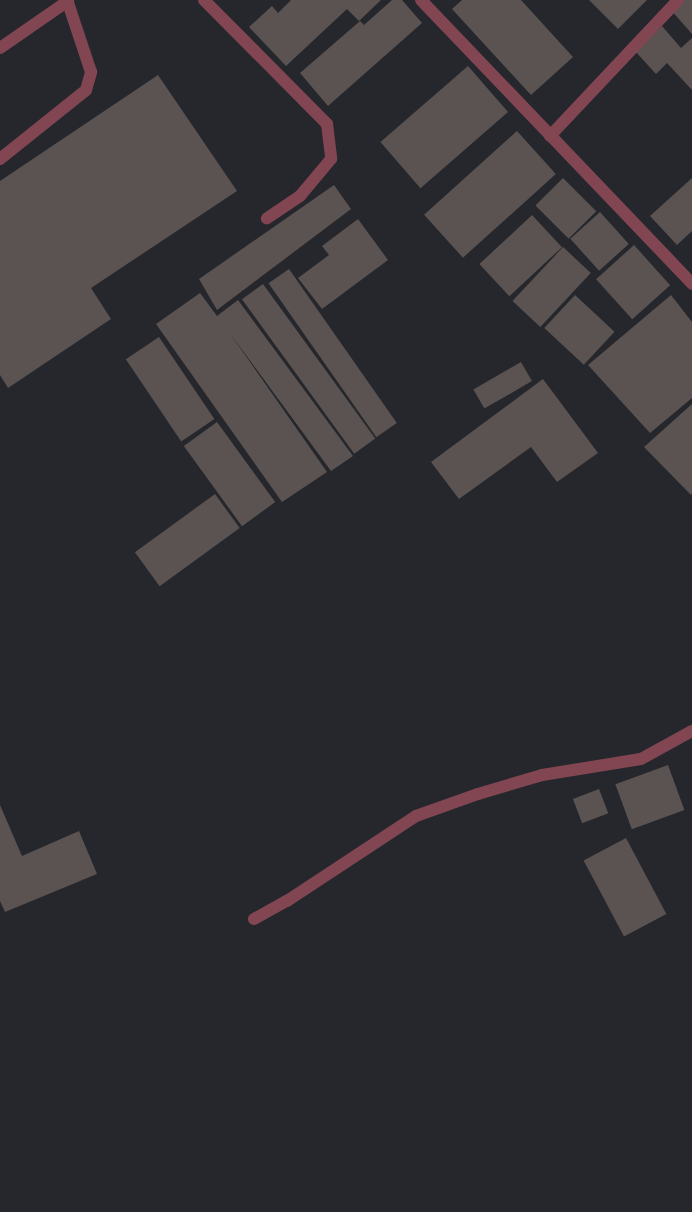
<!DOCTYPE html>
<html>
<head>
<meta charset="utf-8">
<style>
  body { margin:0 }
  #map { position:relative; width:692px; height:1212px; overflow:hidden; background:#25272c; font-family:"Exo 2",sans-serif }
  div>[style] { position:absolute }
  .building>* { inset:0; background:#5a5351; transform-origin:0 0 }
  .lane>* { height:12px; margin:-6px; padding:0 6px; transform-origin:6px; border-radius:6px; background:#824653 }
  .street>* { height:12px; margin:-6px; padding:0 6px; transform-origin:6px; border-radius:6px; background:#824653 }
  span { translate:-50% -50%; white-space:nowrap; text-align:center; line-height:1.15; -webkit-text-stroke:3px #0f1012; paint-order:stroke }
</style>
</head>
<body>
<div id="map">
  <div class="building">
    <div style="clip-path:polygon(291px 0,381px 0,359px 21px,347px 9px,286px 66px,249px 27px,272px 6px,278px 13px)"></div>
    <div style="clip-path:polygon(392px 0,402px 0,422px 23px,328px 106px,300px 73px,360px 21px,364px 25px)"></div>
    <div style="clip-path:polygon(462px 0,521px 0,573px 57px,531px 95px,452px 9px)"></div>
    <div style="clip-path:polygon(589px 0,647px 0,618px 29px)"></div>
    <div style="clip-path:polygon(683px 0,692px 0,692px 34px,671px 10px)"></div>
    <div style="clip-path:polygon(662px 26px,681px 48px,692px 38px,692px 90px,667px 63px,656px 74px,635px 51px)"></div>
    <div style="left:468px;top:66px;width:61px;height:116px;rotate:49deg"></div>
    <div style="clip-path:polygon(158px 75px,237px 191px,91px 288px,111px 319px,8px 388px,0 375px,0 181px)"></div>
    <div style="left:517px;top:131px;width:58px;height:125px;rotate:48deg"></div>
    <div style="left:563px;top:178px;width:47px;height:39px;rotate:45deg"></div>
    <div style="clip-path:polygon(692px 178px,692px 231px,677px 245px,650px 216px)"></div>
    <div style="clip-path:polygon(334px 185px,351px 209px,217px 310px,199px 279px)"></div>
    <div style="left:600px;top:212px;width:43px;height:40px;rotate:48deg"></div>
    <div style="left:532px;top:215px;width:44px;height:72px;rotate:47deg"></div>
    <div style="clip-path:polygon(358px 219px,388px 260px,322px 309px,298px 278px,329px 255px,322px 246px)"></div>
    <div style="left:634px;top:245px;width:54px;height:51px;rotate:48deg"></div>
    <div style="left:563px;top:247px;width:38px;height:74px;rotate:43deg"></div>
    <div style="left:289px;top:269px;width:188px;height:25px;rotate:55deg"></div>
    <div style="left:263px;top:284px;width:191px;height:26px;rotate:54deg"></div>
    <div style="clip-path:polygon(200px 293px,217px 316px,238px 300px,353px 456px,331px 471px,229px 332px,327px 472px,282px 502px,156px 324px)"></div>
    <div style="left:575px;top:295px;width:54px;height:45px;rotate:43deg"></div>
    <div style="clip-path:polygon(671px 295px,692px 322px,692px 398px,650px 433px,588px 365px)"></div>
    <div style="left:159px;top:337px;width:99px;height:40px;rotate:56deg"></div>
    <div style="left:521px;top:362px;width:22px;height:55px;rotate:60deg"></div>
    <div style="clip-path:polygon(543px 379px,598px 453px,557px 482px,531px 447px,459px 499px,431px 462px)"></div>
    <div style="clip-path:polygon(692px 404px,692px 493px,691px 495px,644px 447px)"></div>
    <div style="left:217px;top:422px;width:99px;height:41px;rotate:54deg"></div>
    <div style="left:215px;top:494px;width:42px;height:99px;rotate:54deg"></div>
    <div style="left:668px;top:765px;width:48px;height:56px;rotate:70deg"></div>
    <div style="left:599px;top:789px;width:26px;height:28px;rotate:69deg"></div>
    <div style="clip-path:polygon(0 805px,22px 856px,79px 831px,97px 874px,5px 912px,0 901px)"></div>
    <div style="left:626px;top:838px;width:86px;height:48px;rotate:62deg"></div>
  </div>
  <div class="lane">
    <div style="left:204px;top:0;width:175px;rotate:45.2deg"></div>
    <div style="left:327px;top:124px;width:35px;rotate:83deg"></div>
    <div style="left:331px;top:159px;width:48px;rotate:130deg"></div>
    <div style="left:300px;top:196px;width:40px;rotate:146deg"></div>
    <div style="left:0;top:48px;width:83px;rotate:-34.7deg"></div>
    <div style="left:0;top:159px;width:110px;rotate:-38.7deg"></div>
    <div style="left:86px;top:90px;width:19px;rotate:-74deg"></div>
    <div style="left:91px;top:72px;width:76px;rotate:-108.4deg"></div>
  </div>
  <div class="street">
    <div style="left:421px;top:0;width:393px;rotate:46.3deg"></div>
    <div style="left:550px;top:136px;width:187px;rotate:-46.7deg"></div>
    <div style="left:254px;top:919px;width:38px;rotate:-29deg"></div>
    <div style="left:287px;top:901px;width:154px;rotate:-33.4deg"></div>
    <div style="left:416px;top:816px;width:66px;rotate:-19.5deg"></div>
    <div style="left:478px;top:794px;width:67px;rotate:-16.5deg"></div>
    <div style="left:542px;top:775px;width:100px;rotate:-9.2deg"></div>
    <div style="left:641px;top:759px;width:58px;rotate:-28.8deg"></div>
  </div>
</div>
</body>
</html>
